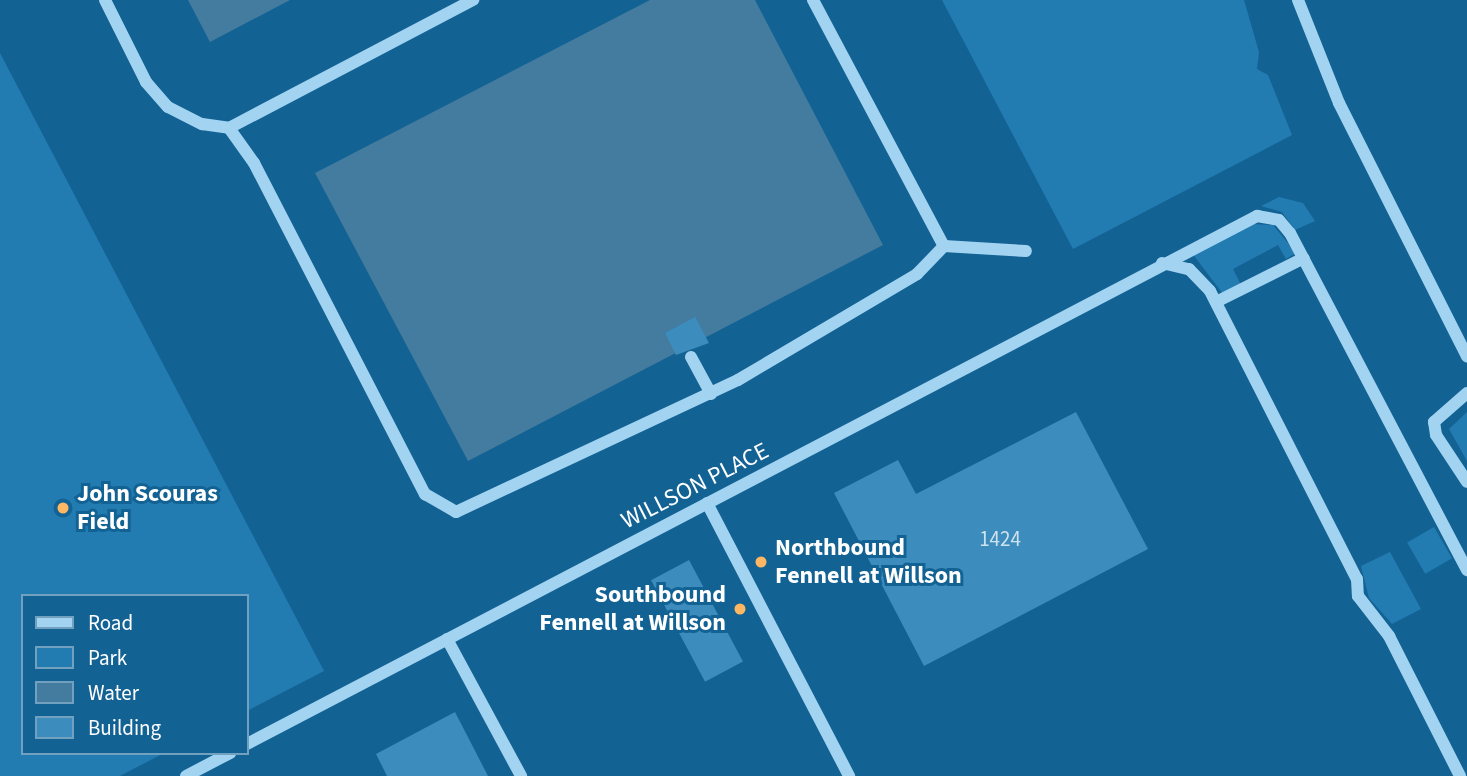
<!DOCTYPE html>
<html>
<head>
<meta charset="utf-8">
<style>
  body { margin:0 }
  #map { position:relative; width:1467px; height:776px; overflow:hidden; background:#136294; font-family:"Source Sans 3",sans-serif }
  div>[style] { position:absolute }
  .green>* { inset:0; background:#227cb2; transform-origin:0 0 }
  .water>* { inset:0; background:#437c9f }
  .building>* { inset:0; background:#3c8cbd; transform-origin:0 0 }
  .minor>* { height:12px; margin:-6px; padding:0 6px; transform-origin:6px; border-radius:6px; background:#a2d4f2 }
  .dots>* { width:19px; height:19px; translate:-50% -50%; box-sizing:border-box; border:4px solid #136294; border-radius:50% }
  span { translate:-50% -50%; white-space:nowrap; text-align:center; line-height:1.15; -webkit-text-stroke:6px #136294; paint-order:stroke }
  .number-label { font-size:21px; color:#cee2ee }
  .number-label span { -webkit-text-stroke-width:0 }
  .street-label { font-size:24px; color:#fff }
  .poi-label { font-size:24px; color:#fff; font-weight:700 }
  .left { translate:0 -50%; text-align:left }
  .right { translate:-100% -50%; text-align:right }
  .legend { position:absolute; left:21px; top:594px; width:228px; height:161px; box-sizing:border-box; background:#136294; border:2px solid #71a1bf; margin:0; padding:9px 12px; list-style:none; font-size:21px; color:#fff }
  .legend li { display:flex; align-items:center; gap:14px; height:35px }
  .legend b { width:35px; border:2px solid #71a1bf }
</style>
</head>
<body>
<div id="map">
  <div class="green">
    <div style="clip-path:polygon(942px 0,1244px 0,1259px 52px,1257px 69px,1268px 75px,1292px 135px,1073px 249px)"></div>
    <div style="clip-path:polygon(0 53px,324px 671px,247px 711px,247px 596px,23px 596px,23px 753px,164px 753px,120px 776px,0 776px)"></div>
    <div style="clip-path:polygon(1279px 197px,1303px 203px,1315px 221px,1295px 230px,1282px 212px,1261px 206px)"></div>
    <div style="clip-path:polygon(1251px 224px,1273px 225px,1296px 253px,1286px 259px,1278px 245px,1233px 269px,1241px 285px,1223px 294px,1192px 253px)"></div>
    <div style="clip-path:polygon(1467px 412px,1467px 461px,1449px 429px)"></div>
    <div style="left:1434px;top:527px;width:36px;height:31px;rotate:60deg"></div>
    <div style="clip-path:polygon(1390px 552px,1421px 609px,1392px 624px,1369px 598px,1361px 566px)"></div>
  </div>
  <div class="water">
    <div style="clip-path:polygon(188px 0,290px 0,210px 42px)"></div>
    <div style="clip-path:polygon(650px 0,755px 0,883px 245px,468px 461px,315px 173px)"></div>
  </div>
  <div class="building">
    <div style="clip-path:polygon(695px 317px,709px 343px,676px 355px,665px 333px)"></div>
    <div style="clip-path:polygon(1076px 412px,1148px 549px,924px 666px,834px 493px,898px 460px,916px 494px)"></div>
    <div style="left:689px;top:560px;width:115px;height:43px;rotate:62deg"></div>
    <div style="clip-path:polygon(455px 712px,488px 776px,387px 776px,376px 754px)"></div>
  </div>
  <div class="minor">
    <div style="left:105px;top:0;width:92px;rotate:63.4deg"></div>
    <div style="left:146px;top:82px;width:33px;rotate:49deg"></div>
    <div style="left:168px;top:107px;width:38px;rotate:27deg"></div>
    <div style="left:202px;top:124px;width:27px;rotate:8deg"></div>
    <div style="left:229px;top:128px;width:43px;rotate:54.5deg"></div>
    <div style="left:254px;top:163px;width:373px;rotate:62.7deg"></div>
    <div style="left:425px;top:494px;width:36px;rotate:30deg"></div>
    <div style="left:456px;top:512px;width:311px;rotate:-25.1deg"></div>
    <div style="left:738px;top:380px;width:208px;rotate:-30.6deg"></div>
    <div style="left:917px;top:274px;width:39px;rotate:-46deg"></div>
    <div style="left:944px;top:246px;width:82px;rotate:3.5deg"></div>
    <div style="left:813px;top:0;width:279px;rotate:62deg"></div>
    <div style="left:1298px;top:0;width:111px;rotate:68.3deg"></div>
    <div style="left:1339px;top:103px;width:284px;rotate:63.2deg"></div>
    <div style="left:229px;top:128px;width:276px;rotate:-27.7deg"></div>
    <div style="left:1162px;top:263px;width:28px;rotate:13deg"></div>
    <div style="left:1189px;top:269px;width:30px;rotate:46deg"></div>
    <div style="left:1210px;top:291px;width:323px;rotate:63deg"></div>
    <div style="left:1357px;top:579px;width:17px;rotate:87deg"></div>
    <div style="left:1358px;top:596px;width:51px;rotate:52.2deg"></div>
    <div style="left:1389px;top:636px;width:157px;rotate:63.1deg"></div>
    <div style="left:1216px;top:302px;width:98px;rotate:-26.6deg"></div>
    <div style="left:691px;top:357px;width:42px;rotate:61.6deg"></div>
    <div style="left:1467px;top:393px;width:44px;rotate:138.7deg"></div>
    <div style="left:1434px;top:422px;width:13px;rotate:81deg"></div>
    <div style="left:1436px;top:435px;width:56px;rotate:56.6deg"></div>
    <div style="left:707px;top:503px;width:308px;rotate:62.5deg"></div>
    <div style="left:447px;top:639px;width:156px;rotate:61.6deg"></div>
    <div style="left:247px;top:744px;width:1140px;rotate:-27.6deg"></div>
    <div style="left:1257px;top:216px;width:22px;rotate:10deg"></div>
    <div style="left:1279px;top:220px;width:17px;rotate:50deg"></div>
    <div style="left:1290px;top:233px;width:381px;rotate:62.3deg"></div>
    <div style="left:186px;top:776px;width:50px;rotate:-27.6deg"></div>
  </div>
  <div class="dots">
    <div style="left:63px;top:508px;background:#ffb763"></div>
    <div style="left:761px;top:562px;background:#ffb763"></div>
    <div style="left:740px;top:609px;background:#ffb763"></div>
  </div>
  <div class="number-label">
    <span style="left:1000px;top:539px">1424</span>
  </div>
  <div class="street-label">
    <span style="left:695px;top:486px;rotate:-27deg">WILLSON PLACE</span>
  </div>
  <div class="poi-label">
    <span class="left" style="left:77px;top:508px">John Scouras<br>Field</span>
    <span class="left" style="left:775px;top:562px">Northbound<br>Fennell at Willson</span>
    <span class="right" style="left:726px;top:609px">Southbound<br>Fennell at Willson</span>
  </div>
  <ul class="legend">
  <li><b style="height:9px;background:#a2d4f2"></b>Road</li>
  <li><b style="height:19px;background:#227cb2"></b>Park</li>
  <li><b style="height:19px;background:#437c9f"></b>Water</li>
  <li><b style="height:19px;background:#3c8cbd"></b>Building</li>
  </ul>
</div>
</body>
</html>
